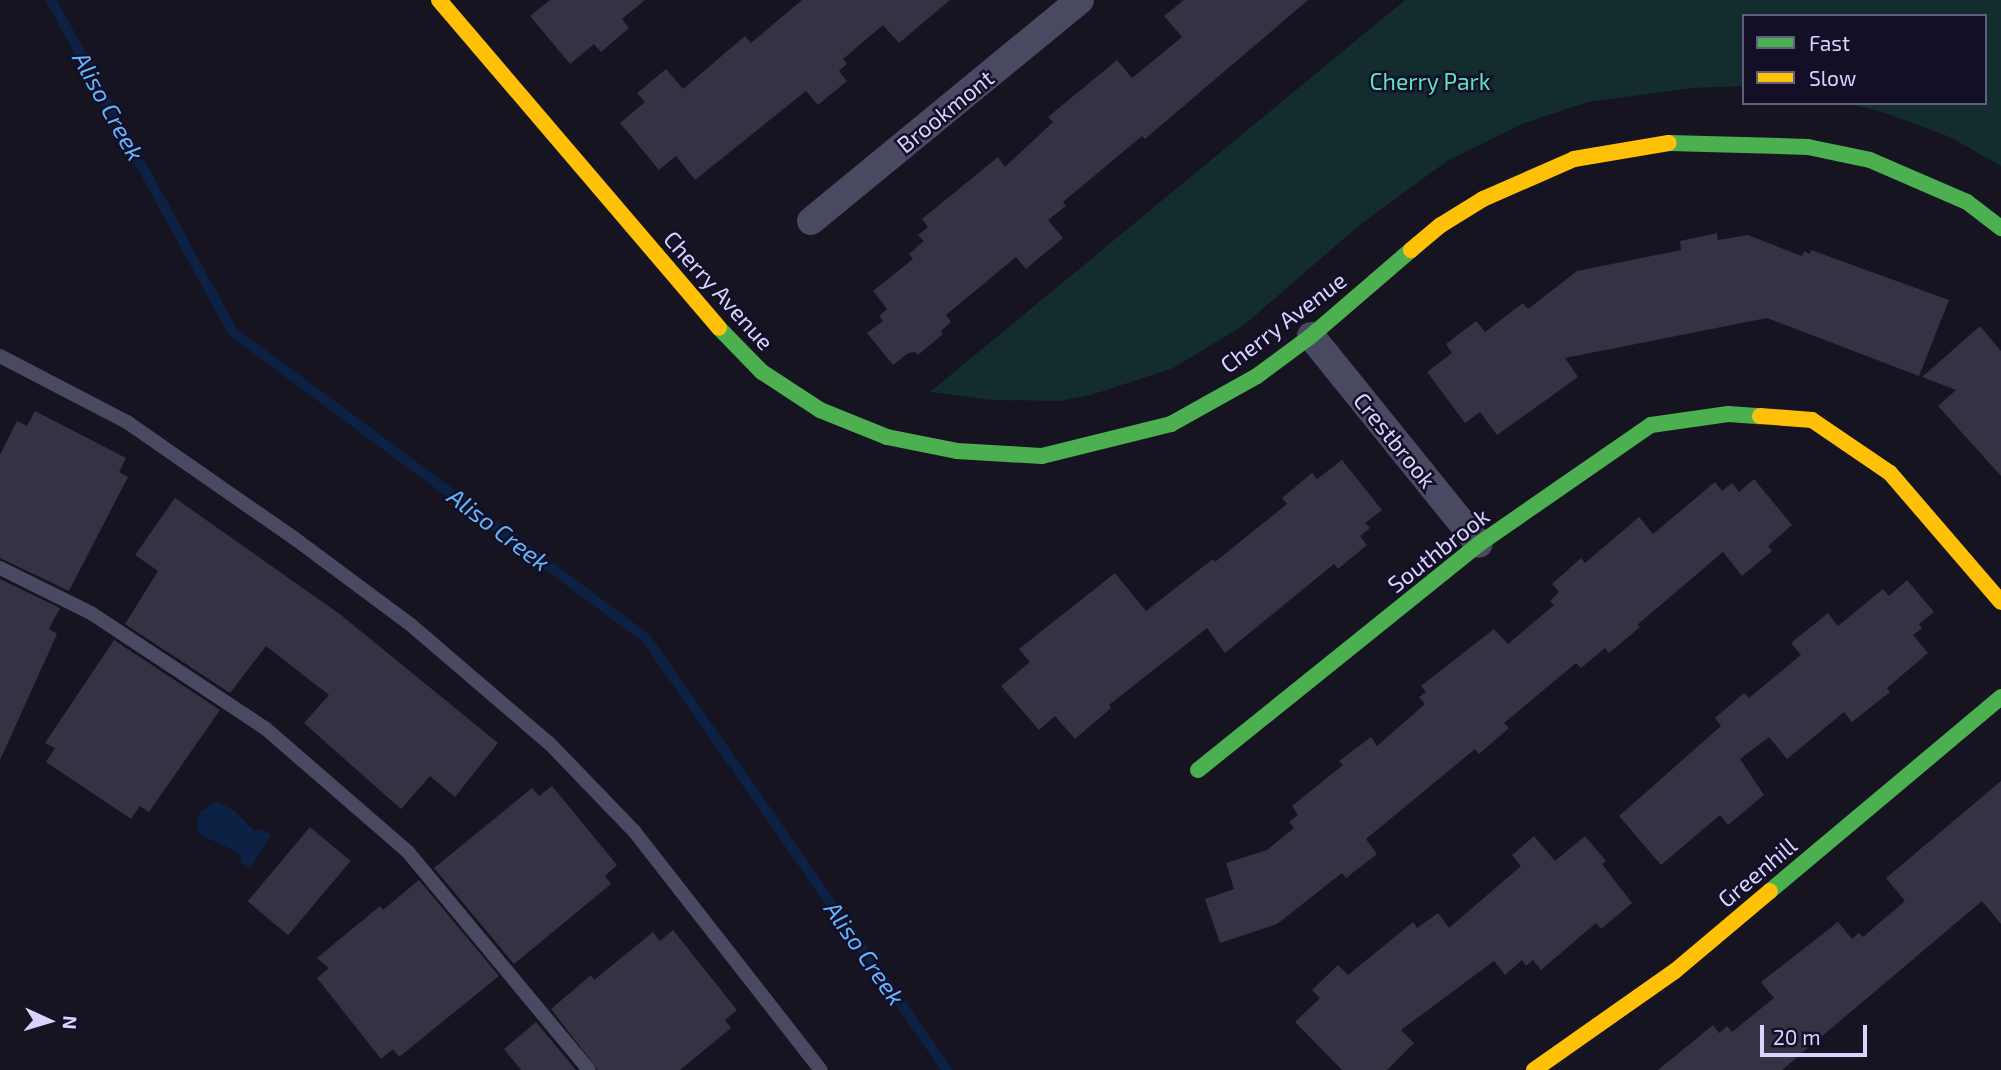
<!DOCTYPE html>
<html>
<head>
<meta charset="utf-8">
<style>
  body { margin:0 }
  #map { position:relative; width:2001px; height:1070px; overflow:hidden; background:#161421; font-family:"Exo 2",sans-serif }
  div>[style] { position:absolute }
  .green>* { inset:0; background:#132c2d }
  .water>* { inset:0; background:#0d2144 }
  .stream>* { height:10px; margin:-5px; padding:0 5px; transform-origin:5px; border-radius:5px; background:#0d2144 }
  .building>* { inset:0; background:#343243; transform-origin:0 0 }
  .lane>* { height:14px; margin:-7px; padding:0 7px; transform-origin:7px; border-radius:7px; background:#4a4962 }
  .street>* { height:28px; margin:-14px; padding:0 14px; transform-origin:14px; border-radius:14px; background:#4a4962 }
  .fast>* { height:16px; margin:-8px; padding:0 8px; transform-origin:8px; border-radius:8px; background:#4caf50 }
  .slow>* { height:16px; margin:-8px; padding:0 8px; transform-origin:8px; border-radius:8px; background:#ffc107 }
  span { translate:-50% -50%; white-space:nowrap; text-align:center; line-height:1.15; -webkit-text-stroke:5px #130f26; paint-order:stroke }
  .park-label { font-size:23px; color:#5fe0c0 }
  .street-label { font-size:23px; color:#d9d4ff }
  .water-label { font-size:24px; color:#62b6ff; font-style:italic }
  .legend { position:absolute; left:1742px; top:14px; width:245px; height:91px; box-sizing:border-box; background:#130f26; border:2px solid #625e7d; margin:0; padding:9px 12px; list-style:none; font-size:21px; color:#d9d4ff }
  .legend li { display:flex; align-items:center; gap:14px; height:35px }
  .legend b { width:35px; border:2px solid #625e7d }
  .north { position:absolute; left:14px; top:986px; width:70px; height:70px; -webkit-text-stroke:5px #130f26; paint-order:stroke; rotate:94deg; font-size:19px; font-weight:700; line-height:28px; text-align:center; color:#d9d4ff }
  .north::after { content:''; display:block; margin:auto; width:24px; height:32px; background:#d9d4ff; clip-path:polygon(50% 0,100% 100%,50% 72%,0 100%) }
  .scale { position:absolute; left:1760px; top:1025px; width:107px; height:32px; box-sizing:border-box; border:4px solid #d9d4ff; border-top:0; padding-left:9px; font-size:21px; line-height:24px; white-space:nowrap; color:#d9d4ff; -webkit-text-stroke:5px #130f26; paint-order:stroke }
</style>
</head>
<body>
<div id="map">
  <div class="green">
    <div style="clip-path:polygon(1405px 0,2001px 0,2001px 166px,1950px 137px,1880px 111px,1844px 103px,1985px 103px,1985px 16px,1744px 16px,1744px 86px,1692px 88px,1588px 102px,1522px 124px,1447px 161px,1361px 224px,1244px 325px,1173px 368px,1091px 395px,1059px 401px,992px 400px,930px 392px)"></div>
  </div>
  <div class="water">
    <div style="clip-path:polygon(217px 801px,234px 811px,255px 832px,261px 829px,271px 835px,250px 868px,241px 862px,241px 854px,199px 834px,197px 824px,200px 812px)"></div>
  </div>
  <div class="stream">
    <div style="left:51px;top:0;width:379px;rotate:61.3deg"></div>
    <div style="left:233px;top:332px;width:514px;rotate:36.54deg"></div>
    <div style="left:646px;top:638px;width:527px;rotate:55.13deg"></div>
  </div>
  <div class="building">
    <div style="clip-path:polygon(550px 0,645px 0,622px 19px,629px 28px,601px 52px,594px 44px,570px 64px,530px 16px)"></div>
    <div style="clip-path:polygon(802px 0,950px 0,899px 43px,883px 25px,843px 59px,847px 64px,839px 71px,847px 81px,818px 105px,806px 91px,695px 180px,676px 156px,659px 170px,620px 123px,645px 102px,637px 93px,666px 69px,683px 89px,745px 36px,751px 43px)"></div>
    <div style="clip-path:polygon(1184px 0,1308px 0,1145px 139px,1142px 136px,1063px 202px,1066px 206px,1048px 220px,1063px 238px,1026px 269px,1016px 257px,946px 315px,951px 322px,941px 331px,943px 334px,918px 355px,915px 352px,908px 353px,893px 365px,867px 333px,883px 321px,879px 316px,887px 309px,873px 291px,913px 259px,909px 254px,924px 241px,918px 235px,928px 227px,922px 219px,998px 157px,1005px 167px,1053px 122px,1048px 117px,1117px 60px,1132px 78px,1182px 37px,1164px 16px)"></div>
    <div style="clip-path:polygon(1717px 233px,1718px 240px,1748px 235px,1802px 256px,1804px 251px,1810px 254px,1811px 250px,1949px 300px,1919px 376px,1767px 318px,1565px 358px,1578px 377px,1497px 435px,1480px 412px,1465px 423px,1427px 372px,1452px 353px,1446px 344px,1476px 321px,1485px 332px,1523px 303px,1528px 309px,1577px 271px,1681px 250px,1680px 241px)"></div>
    <div style="clip-path:polygon(1980px 326px,2001px 351px,2001px 476px,1938px 406px,1956px 390px,1922px 377px)"></div>
    <div style="clip-path:polygon(35px 411px,126px 458px,119px 472px,128px 477px,69px 591px,0 558px,0 455px,17px 421px,27px 426px)"></div>
    <div style="clip-path:polygon(1342px 460px,1382px 510px,1365px 523px,1370px 528px,1360px 536px,1367px 545px,1338px 569px,1334px 564px,1225px 653px,1207px 628px,1109px 705px,1111px 708px,1075px 739px,1055px 716px,1039px 730px,1001px 686px,1030px 662px,1019px 649px,1115px 573px,1146px 611px,1213px 559px,1215px 562px,1287px 504px,1282px 498px,1312px 473px,1317px 479px)"></div>
    <div style="clip-path:polygon(1754px 479px,1792px 525px,1768px 546px,1772px 551px,1742px 576px,1723px 552px,1637px 625px,1640px 627px,1609px 653px,1605px 648px,1581px 668px,1576px 663px,1504px 723px,1509px 728px,1479px 754px,1475px 749px,1366px 839px,1377px 854px,1346px 878px,1342px 873px,1277px 924px,1220px 943px,1205px 899px,1234px 889px,1226px 863px,1267px 850px,1294px 828px,1289px 822px,1298px 815px,1292px 806px,1343px 765px,1339px 761px,1371px 737px,1377px 746px,1425px 704px,1419px 697px,1426px 692px,1421px 686px,1494px 629px,1508px 644px,1554px 605px,1550px 601px,1559px 592px,1552px 584px,1581px 558px,1585px 563px,1639px 517px,1653px 534px,1715px 482px,1722px 491px,1732px 483px,1739px 492px)"></div>
    <div style="clip-path:polygon(175px 498px,341px 615px,498px 743px,455px 797px,430px 776px,401px 809px,304px 723px,329px 695px,266px 646px,230px 693px,125px 624px,158px 571px,135px 555px)"></div>
    <div style="clip-path:polygon(0 579px,60px 608px,49px 629px,57px 634px,0 760px)"></div>
    <div style="clip-path:polygon(1907px 580px,1934px 612px,1919px 624px,1922px 628px,1913px 635px,1928px 653px,1887px 688px,1890px 692px,1852px 722px,1844px 712px,1787px 759px,1769px 737px,1740px 759px,1764px 795px,1728px 825px,1720px 815px,1661px 865px,1619px 816px,1721px 726px,1715px 718px,1744px 693px,1749px 698px,1801px 655px,1791px 643px,1828px 613px,1838px 626px,1883px 589px,1889px 596px)"></div>
    <div style="clip-path:polygon(114px 640px,220px 710px,149px 812px,140px 806px,131px 819px,46px 762px,55px 748px,45px 743px)"></div>
    <div style="clip-path:polygon(2001px 781px,2001px 924px,1982px 901px,1782px 1070px,1658px 1070px,1713px 1025px,1719px 1033px,1727px 1026px,1732px 1032px,1774px 998px,1761px 982px,1838px 922px,1852px 939px,1859px 933px,1863px 937px,1905px 901px,1886px 878px)"></div>
    <div style="clip-path:polygon(552px 786px,617px 865px,605px 876px,611px 884px,514px 964px,434px 868px,532px 788px,539px 796px)"></div>
    <div style="left:310px;top:827px;width:53px;height:97px;rotate:40deg"></div>
    <div style="clip-path:polygon(1534px 836px,1555px 861px,1585px 836px,1606px 861px,1602px 864px,1632px 903px,1601px 929px,1596px 923px,1541px 970px,1533px 960px,1526px 966px,1522px 960px,1505px 975px,1494px 961px,1401px 1030px,1414px 1043px,1387px 1070px,1342px 1070px,1295px 1022px,1320px 998px,1312px 990px,1338px 965px,1348px 975px,1413px 922px,1417px 928px,1438px 913px,1449px 928px,1521px 866px,1512px 855px)"></div>
    <div style="clip-path:polygon(419px 880px,499px 976px,399px 1057px,393px 1049px,381px 1059px,317px 978px,329px 968px,317px 958px,380px 906px,383px 910px)"></div>
    <div style="clip-path:polygon(673px 930px,737px 1010px,725px 1020px,731px 1028px,680px 1070px,598px 1070px,551px 1009px,591px 975px,594px 980px,653px 932px,660px 941px)"></div>
    <div style="clip-path:polygon(536px 1022px,576px 1070px,521px 1070px,504px 1049px)"></div>
  </div>
  <div class="lane">
    <div style="left:0;top:356px;width:143px;rotate:27.5deg"></div>
    <div style="left:127px;top:422px;width:203px;rotate:34.8deg"></div>
    <div style="left:294px;top:538px;width:146px;rotate:36.6deg"></div>
    <div style="left:411px;top:625px;width:183px;rotate:40.6deg"></div>
    <div style="left:550px;top:744px;width:121px;rotate:46deg"></div>
    <div style="left:634px;top:831px;width:303px;rotate:52deg"></div>
    <div style="left:0;top:568px;width:102px;rotate:26.3deg"></div>
    <div style="left:91px;top:613px;width:209px;rotate:33.5deg"></div>
    <div style="left:265px;top:728px;width:189px;rotate:40.9deg"></div>
    <div style="left:408px;top:852px;width:283px;rotate:50.3deg"></div>
  </div>
  <div class="street">
    <div style="left:811px;top:221px;width:348px;rotate:-39.4deg"></div>
    <div style="left:1311px;top:336px;width:267px;rotate:51.1deg"></div>
  </div>
  <div class="fast">
    <div style="left:1669px;top:143px;width:139px;rotate:1.6deg"></div>
    <div style="left:1808px;top:147px;width:63px;rotate:11.8deg"></div>
    <div style="left:1870px;top:160px;width:106px;rotate:23.4deg"></div>
    <div style="left:1967px;top:202px;width:43px;rotate:37.4deg"></div>
    <div style="left:719px;top:328px;width:62px;rotate:45.7deg"></div>
    <div style="left:762px;top:372px;width:69px;rotate:33.2deg"></div>
    <div style="left:820px;top:410px;width:72px;rotate:21.9deg"></div>
    <div style="left:887px;top:437px;width:71px;rotate:11.3deg"></div>
    <div style="left:957px;top:451px;width:85px;rotate:3.4deg"></div>
    <div style="left:1042px;top:456px;width:133px;rotate:-13.9deg"></div>
    <div style="left:1171px;top:424px;width:98px;rotate:-29.2deg"></div>
    <div style="left:1257px;top:376px;width:67px;rotate:-36.5deg"></div>
    <div style="left:1311px;top:336px;width:132px;rotate:-40.7deg"></div>
    <div style="left:1198px;top:770px;width:361px;rotate:-38.8deg"></div>
    <div style="left:1479px;top:544px;width:209px;rotate:-34.7deg"></div>
    <div style="left:1651px;top:425px;width:78px;rotate:-8.1deg"></div>
    <div style="left:1728px;top:414px;width:32px;rotate:4deg"></div>
    <div style="left:1770px;top:891px;width:302px;rotate:-40deg"></div>
  </div>
  <div class="slow">
    <div style="left:439px;top:0;width:431px;rotate:49.5deg"></div>
    <div style="left:1411px;top:250px;width:39px;rotate:-40deg"></div>
    <div style="left:1441px;top:225px;width:49px;rotate:-31.8deg"></div>
    <div style="left:1483px;top:199px;width:99px;rotate:-23.7deg"></div>
    <div style="left:1574px;top:159px;width:96px;rotate:-9.6deg"></div>
    <div style="left:1760px;top:416px;width:52px;rotate:4.4deg"></div>
    <div style="left:1812px;top:420px;width:94px;rotate:34.2deg"></div>
    <div style="left:1890px;top:473px;width:170px;rotate:49.3deg"></div>
    <div style="left:1534px;top:1070px;width:172px;rotate:-35.1deg"></div>
    <div style="left:1675px;top:971px;width:124px;rotate:-40.1deg"></div>
  </div>
  <div class="park-label">
    <span style="left:1430px;top:81px">Cherry Park</span>
  </div>
  <div class="street-label">
    <span style="left:945px;top:111px;rotate:-39deg">Brookmont</span>
    <span style="left:719px;top:290px;rotate:48deg">Cherry Avenue</span>
    <span style="left:1283px;top:322px;rotate:-37deg">Cherry Avenue</span>
    <span style="left:1395px;top:440px;rotate:51deg">Crestbrook</span>
    <span style="left:1438px;top:550px;rotate:-38deg">Southbrook</span>
    <span style="left:1757px;top:872px;rotate:-40deg">Greenhill</span>
  </div>
  <div class="water-label">
    <span style="left:109px;top:106px;rotate:61deg">Aliso Creek</span>
    <span style="left:499px;top:529px;rotate:37deg">Aliso Creek</span>
    <span style="left:865px;top:953px;rotate:55deg">Aliso Creek</span>
  </div>
  <ul class="legend">
  <li><b style="height:9px;background:#4caf50"></b>Fast</li>
  <li><b style="height:9px;background:#ffc107"></b>Slow</li>
  </ul>
  <div class="north">N</div>
  <div class="scale">20 m</div>
</div>
</body>
</html>
